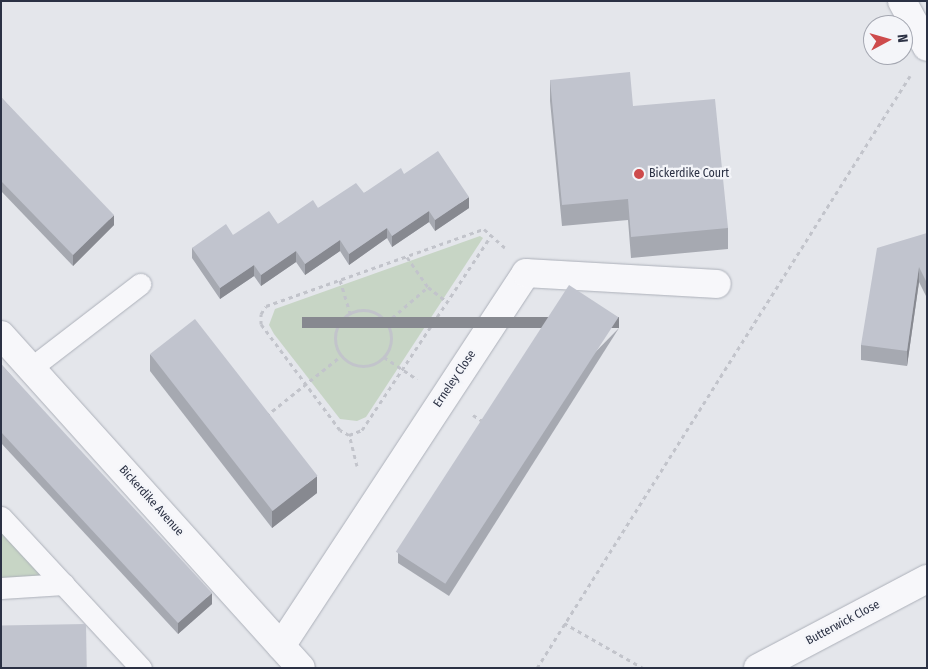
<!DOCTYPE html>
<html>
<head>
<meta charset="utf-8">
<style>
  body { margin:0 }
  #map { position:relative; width:928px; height:669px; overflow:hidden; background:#e4e6eb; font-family:"Fira Sans Condensed",sans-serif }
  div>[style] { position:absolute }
  .green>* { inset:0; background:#c7d5c5 }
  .path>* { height:3px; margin-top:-1.5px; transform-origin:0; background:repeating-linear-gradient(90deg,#c2c4cb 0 4px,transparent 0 8px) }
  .path>.ring { margin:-1.5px; padding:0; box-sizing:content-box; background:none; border:3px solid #c2c4cb; border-radius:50% }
  .roads { filter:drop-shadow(0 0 1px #acb0b9) drop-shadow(0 0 1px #acb0b9) }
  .lane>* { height:21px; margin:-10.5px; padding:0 10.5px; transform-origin:10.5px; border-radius:10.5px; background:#f7f7fa }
  .street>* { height:28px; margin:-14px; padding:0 14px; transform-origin:14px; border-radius:14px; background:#f7f7fa }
  .wall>* { inset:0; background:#a6a9b1 }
  .shaded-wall>* { inset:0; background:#878990; transform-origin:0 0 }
  .building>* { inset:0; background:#c1c4ce; transform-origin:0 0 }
  .dots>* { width:14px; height:14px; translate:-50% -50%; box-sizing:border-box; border:2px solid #f4f5f9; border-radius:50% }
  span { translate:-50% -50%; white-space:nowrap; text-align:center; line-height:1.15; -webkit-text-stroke:4.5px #f4f5f9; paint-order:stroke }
  .poi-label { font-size:12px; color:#2b3144 }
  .left { translate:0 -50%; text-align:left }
  .street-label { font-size:12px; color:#2b3144 }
  .frame { position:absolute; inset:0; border:2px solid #2b3144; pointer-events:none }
  .north { position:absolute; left:863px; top:15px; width:50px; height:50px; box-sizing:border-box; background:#f4f5f9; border:1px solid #a4a7b1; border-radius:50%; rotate:84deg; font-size:14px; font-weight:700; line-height:20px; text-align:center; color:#2b3144 }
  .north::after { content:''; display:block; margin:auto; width:18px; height:22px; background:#ce4b4c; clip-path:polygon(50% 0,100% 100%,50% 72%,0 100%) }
</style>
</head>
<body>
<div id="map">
  <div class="green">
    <div style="clip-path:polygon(480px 236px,483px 238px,366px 417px,357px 421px,340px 419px,274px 334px,269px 325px,275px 309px)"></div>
    <div style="clip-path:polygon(1px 517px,64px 584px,1px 588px)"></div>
  </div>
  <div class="path">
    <div style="left:407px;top:257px;width:37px;rotate:55deg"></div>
    <div style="left:428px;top:287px;width:24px;rotate:38deg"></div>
    <div style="left:340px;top:280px;width:34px;rotate:73deg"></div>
    <div class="ring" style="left:335px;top:310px;width:53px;height:53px"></div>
    <div style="left:386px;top:323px;width:55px;rotate:-40.6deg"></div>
    <div style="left:384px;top:357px;width:40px;rotate:34deg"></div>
    <div style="left:473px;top:415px;width:13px;rotate:32deg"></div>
    <div style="left:266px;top:416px;width:96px;rotate:-38.7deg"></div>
    <div style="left:349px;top:435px;width:10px;rotate:-151deg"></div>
    <div style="left:340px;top:430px;width:132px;rotate:-126.7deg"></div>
    <div style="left:261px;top:324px;width:10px;rotate:-90deg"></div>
    <div style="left:261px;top:314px;width:9px;rotate:-58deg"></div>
    <div style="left:266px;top:306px;width:231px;rotate:-19.5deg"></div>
    <div style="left:484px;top:229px;width:28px;rotate:42deg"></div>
    <div style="left:357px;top:466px;width:32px;rotate:-104deg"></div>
    <div style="left:349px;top:435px;width:14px;rotate:-21deg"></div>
    <div style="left:362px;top:430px;width:233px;rotate:-56.4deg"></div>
    <div style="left:564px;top:623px;width:91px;rotate:29.7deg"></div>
    <div style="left:537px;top:668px;width:700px;rotate:-57.79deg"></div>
  </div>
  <div class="roads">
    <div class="lane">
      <div style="left:31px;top:368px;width:138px;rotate:-37.6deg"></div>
      <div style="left:1px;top:517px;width:206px;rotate:47.2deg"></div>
      <div style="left:1px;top:588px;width:63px;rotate:-3.6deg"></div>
    </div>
    <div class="street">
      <div style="left:902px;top:1px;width:52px;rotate:61.5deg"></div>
      <div style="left:1px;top:335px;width:448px;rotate:48deg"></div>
      <div style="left:281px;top:646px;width:446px;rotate:-56.7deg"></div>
      <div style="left:526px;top:273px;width:191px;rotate:3.3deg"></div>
      <div style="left:758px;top:668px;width:191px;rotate:-27.8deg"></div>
    </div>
  </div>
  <div class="wall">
    <div style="clip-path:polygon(550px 80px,728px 228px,728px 249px,631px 258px,628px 220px,562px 226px,550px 101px)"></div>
    <div style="clip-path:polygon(1px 97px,114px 225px,73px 266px,1px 191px)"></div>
    <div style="clip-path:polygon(404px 174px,469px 208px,435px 231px,429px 222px,392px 247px,387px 238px,349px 265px,340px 251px,305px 275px,296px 262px,261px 286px,254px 276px,220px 299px,192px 258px,192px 248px,233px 235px,278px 224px,318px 208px,364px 193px)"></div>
    <div style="clip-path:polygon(927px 233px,927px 298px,919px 282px,907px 366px,861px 360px,861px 345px)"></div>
    <div style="clip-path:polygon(619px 328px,449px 596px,398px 563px,398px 553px)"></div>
    <div style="clip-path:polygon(150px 354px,317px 493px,272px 528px,150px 371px)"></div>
    <div style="clip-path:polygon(1px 364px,212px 604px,178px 634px,1px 443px)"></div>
  </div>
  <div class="shaded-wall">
    <div style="clip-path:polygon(469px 197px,469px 208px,435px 231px,435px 220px)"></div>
    <div style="clip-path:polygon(429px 211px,429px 222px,392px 247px,392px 236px)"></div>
    <div style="clip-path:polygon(114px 215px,114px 225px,73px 266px,73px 255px)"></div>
    <div style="clip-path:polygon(387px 228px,387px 238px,349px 265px,349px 254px)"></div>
    <div style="clip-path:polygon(340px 240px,340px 251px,305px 275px,305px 264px)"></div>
    <div style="clip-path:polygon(296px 251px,296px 262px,261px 286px,261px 275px)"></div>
    <div style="clip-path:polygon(254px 265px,254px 276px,220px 299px,220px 288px)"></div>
    <div style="clip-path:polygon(919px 267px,919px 282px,907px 366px,907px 351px)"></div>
    <div style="left:619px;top:317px;width:11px;height:317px;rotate:90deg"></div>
    <div style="clip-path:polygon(317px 476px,317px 493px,272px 528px,272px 511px)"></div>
    <div style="clip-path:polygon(212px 593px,212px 604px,178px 634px,178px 623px)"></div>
  </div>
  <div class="building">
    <div style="clip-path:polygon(630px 72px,633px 106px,715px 99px,728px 228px,631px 237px,628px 199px,562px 205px,550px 80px)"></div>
    <div style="clip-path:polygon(1px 97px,114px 215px,73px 255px,1px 181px)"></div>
    <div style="clip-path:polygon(438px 151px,469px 197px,435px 220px,429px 211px,392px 236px,387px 228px,349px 254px,340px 240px,305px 264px,296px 251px,261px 275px,254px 265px,220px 288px,192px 248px,226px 224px,233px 235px,269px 211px,278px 224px,313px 200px,318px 208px,356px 183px,364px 193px,401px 168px,404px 174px)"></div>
    <div style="clip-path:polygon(927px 233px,927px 283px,919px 267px,907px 351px,861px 345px,877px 248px)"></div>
    <div style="left:569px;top:285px;width:59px;height:318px;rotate:33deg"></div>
    <div style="left:195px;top:319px;width:199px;height:57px;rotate:52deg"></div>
    <div style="clip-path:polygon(1px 364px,212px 593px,178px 623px,1px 432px)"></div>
    <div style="left:86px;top:624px;width:44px;height:85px;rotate:89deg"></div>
  </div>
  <div class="dots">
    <div style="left:639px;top:174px;background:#ce4b4c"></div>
  </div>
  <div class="poi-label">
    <span class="left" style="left:649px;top:174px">Bickerdike Court</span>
  </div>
  <div class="street-label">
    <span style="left:455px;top:379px;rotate:-56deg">Erneley Close</span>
    <span style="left:151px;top:501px;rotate:48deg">Bickerdike Avenue</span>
    <span style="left:843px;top:623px;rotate:-28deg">Butterwick Close</span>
  </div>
  <div class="frame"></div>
  <div class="north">N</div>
</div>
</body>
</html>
